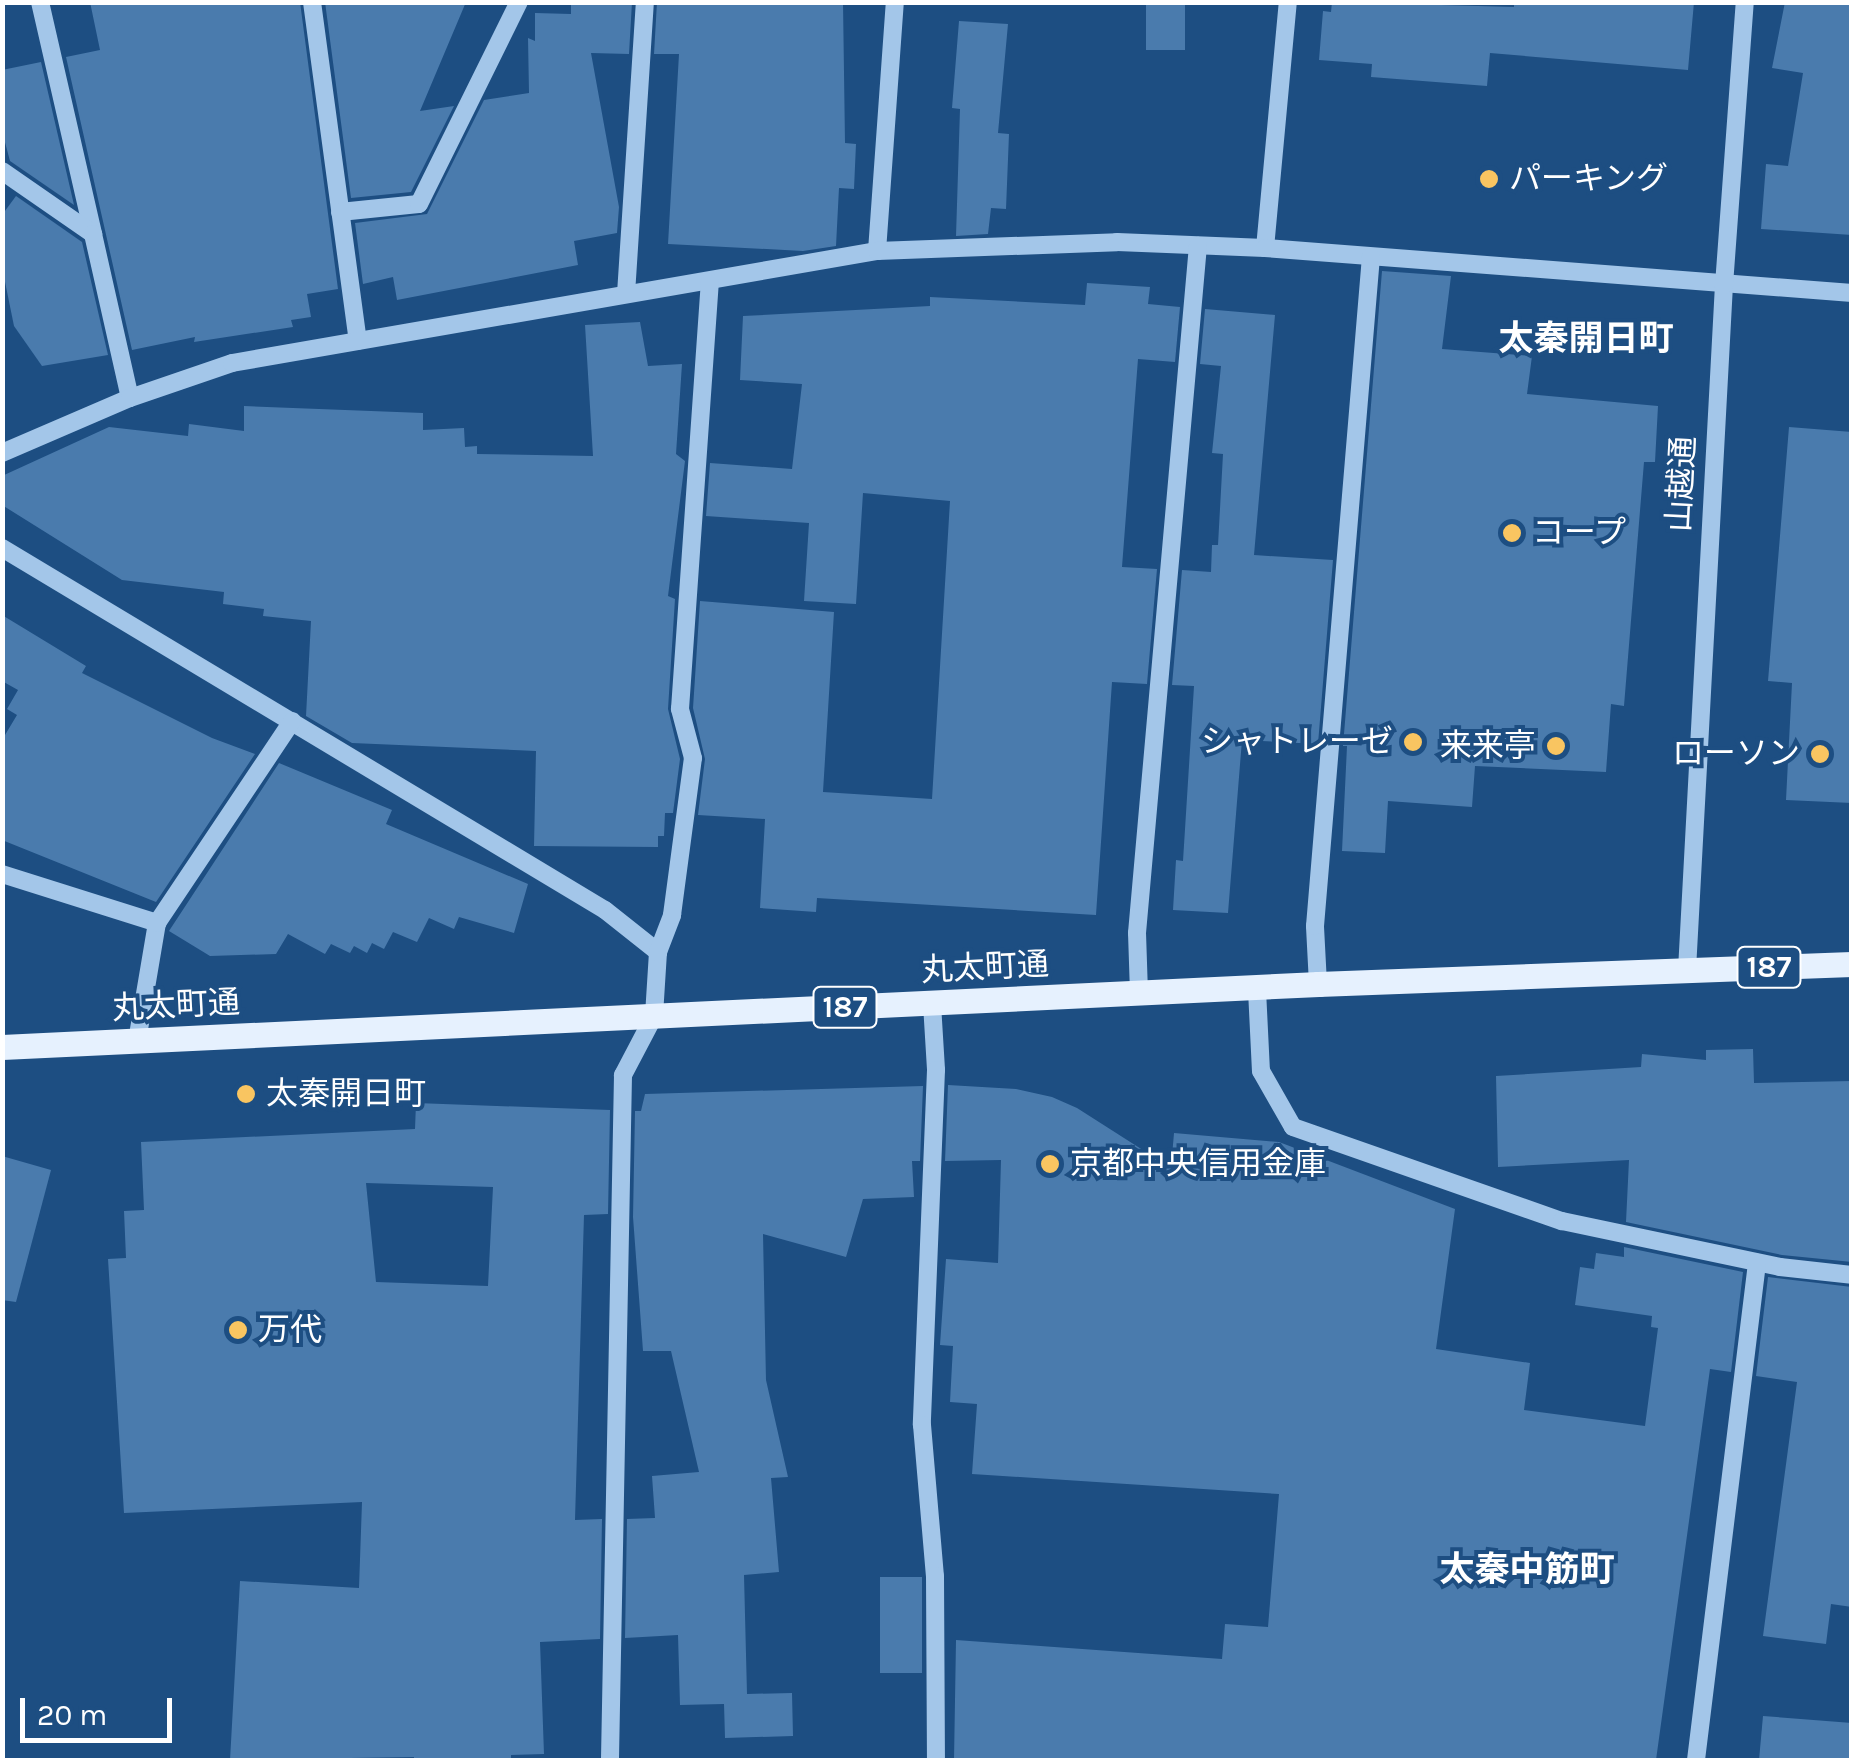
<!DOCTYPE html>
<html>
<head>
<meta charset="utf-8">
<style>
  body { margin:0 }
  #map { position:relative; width:1854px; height:1763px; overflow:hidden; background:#1d4e82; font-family:Karla,"Noto Sans JP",sans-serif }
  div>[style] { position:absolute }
  .building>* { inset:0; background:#4a7bad; transform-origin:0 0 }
  .minor>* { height:18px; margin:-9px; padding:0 9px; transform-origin:9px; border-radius:9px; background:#a3c6e9 }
  .major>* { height:25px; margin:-12.5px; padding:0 12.5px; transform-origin:12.5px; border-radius:12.5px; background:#e6f1fe }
  .dots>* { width:28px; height:28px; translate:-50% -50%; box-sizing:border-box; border:5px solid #1d4e82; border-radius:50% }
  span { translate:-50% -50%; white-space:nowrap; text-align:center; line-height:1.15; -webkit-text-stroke:8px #1d4e82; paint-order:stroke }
  .shield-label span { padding:2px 8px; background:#1d4e82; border:2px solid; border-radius:8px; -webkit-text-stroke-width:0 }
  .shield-label { font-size:30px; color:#fff; font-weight:700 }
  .poi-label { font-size:32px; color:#fff }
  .left { translate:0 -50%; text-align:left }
  .right { translate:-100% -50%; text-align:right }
  .street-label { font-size:32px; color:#fff }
  .neighbourhood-label { font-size:35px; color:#fff; font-weight:700 }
  .frame { position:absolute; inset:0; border:5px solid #fff; pointer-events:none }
  .scale { position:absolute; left:20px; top:1698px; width:152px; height:45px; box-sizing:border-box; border:5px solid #fff; border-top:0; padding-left:12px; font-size:30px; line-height:35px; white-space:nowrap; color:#fff; -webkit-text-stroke:8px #1d4e82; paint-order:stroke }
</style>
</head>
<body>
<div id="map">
  <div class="building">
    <div style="clip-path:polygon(90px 2px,300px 2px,338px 289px,307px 294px,311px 317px,291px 320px,293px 327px,194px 342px,195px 337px,132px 350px,66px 57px,100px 50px)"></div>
    <div style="clip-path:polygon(325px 2px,466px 2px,420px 111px,454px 106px,411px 192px,351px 198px)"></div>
    <div style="clip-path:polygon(571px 2px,632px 2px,629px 54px,591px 53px,619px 207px,617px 233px,574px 241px,578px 265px,397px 300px,393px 277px,363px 284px,355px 223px,427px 214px,484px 100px,529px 93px,528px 38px,535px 41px,535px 13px,571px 14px)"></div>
    <div style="clip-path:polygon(657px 2px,843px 2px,845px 143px,856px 144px,854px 189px,839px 188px,836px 246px,803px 251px,668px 244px,679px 54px,654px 54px)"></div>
    <div style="left:1146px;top:2px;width:39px;height:48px"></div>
    <div style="clip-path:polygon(1332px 2px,1514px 7px,1514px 2px,1694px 2px,1688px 70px,1490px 53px,1487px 86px,1371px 77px,1372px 64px,1319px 60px,1323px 11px,1331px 12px)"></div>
    <div style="clip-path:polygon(1785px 2px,1852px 2px,1852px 235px,1761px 229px,1766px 164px,1788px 166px,1803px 73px,1772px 68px)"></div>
    <div style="clip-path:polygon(959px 21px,1008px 24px,998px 133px,1009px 134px,1006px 209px,991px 208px,988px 234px,956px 236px,960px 109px,952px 108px)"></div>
    <div style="clip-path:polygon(41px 62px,74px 205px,10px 161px,2px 131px,2px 70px)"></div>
    <div style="clip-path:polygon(16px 196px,82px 242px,108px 355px,42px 366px,14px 326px,2px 267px,2px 215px)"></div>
    <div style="clip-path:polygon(1382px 271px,1451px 276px,1442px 349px,1532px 356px,1527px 394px,1658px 406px,1655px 462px,1644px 462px,1624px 706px,1611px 704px,1606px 772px,1475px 766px,1472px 807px,1388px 801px,1385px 853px,1342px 851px,1347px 746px,1343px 746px)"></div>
    <div style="clip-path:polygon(1087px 283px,1150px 287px,1148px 304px,1180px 307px,1175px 362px,1138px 359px,1122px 567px,1157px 569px,1147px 684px,1112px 682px,1096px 915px,817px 898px,816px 912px,760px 908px,765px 819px,698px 815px,705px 759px,693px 708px,700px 601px,834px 612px,823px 792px,932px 799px,950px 501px,863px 493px,856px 604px,804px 601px,809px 523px,706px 516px,710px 463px,792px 469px,802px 384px,740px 380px,743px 316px,930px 306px,930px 297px,1085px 305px)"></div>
    <div style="clip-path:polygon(1205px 309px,1275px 315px,1254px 555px,1333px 560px,1318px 744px,1242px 740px,1228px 913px,1173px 910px,1176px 860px,1183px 861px,1194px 686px,1172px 685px,1182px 570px,1211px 572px,1212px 545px,1218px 545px,1223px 454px,1212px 453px,1221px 366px,1200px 364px)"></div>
    <div style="clip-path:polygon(640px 322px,648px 366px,682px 364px,676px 454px,685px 461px,668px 596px,675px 599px,668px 709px,680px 759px,673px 813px,665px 813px,664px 836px,658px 836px,658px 847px,534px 846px,536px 751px,352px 743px,306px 716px,311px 621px,263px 616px,264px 609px,223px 604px,224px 592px,122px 580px,2px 505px,2px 476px,109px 427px,188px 436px,189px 424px,244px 431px,244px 406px,423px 413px,423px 430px,464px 428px,465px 447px,477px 446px,477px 454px,593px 456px,585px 325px)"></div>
    <div style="clip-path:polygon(1789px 427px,1852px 432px,1852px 803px,1786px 800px,1792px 683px,1768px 681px)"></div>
    <div style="clip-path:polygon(2px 615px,86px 666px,82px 673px,212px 738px,255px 754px,156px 902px,2px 840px,2px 740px,17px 715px,7px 709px,18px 690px,2px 681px)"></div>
    <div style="clip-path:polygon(279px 763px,392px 810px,386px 824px,528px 884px,514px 933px,459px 917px,454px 929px,429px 918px,417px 942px,393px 932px,384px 949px,372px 943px,367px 953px,354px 946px,350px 953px,331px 944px,325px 954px,288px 934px,276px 954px,210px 956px,169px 931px)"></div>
    <div style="clip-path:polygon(1753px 1049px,1754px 1083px,1852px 1081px,1852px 1262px,1782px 1255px,1626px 1222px,1629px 1160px,1498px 1167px,1496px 1076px,1641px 1067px,1642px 1054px,1706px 1060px,1706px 1050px)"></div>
    <div style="clip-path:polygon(948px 1085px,1016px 1089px,1052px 1097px,1077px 1108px,1171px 1168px,1174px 1133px,1279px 1142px,1455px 1209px,1436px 1349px,1530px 1363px,1524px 1410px,1645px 1426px,1658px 1328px,1651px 1327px,1652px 1316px,1575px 1305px,1580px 1267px,1594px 1269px,1596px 1253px,1624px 1257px,1624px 1247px,1743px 1272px,1731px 1372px,1710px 1369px,1656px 1760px,954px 1760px,956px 1640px,1222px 1659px,1225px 1624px,1268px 1627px,1279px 1494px,972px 1474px,977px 1404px,950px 1402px,953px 1346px,940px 1345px,946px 1259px,998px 1263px,1001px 1160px,945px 1161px)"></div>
    <div style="clip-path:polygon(923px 1086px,920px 1161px,912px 1161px,914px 1197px,863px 1199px,846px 1257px,763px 1234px,766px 1380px,788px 1477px,771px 1478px,779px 1572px,744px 1575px,747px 1694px,792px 1693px,793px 1736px,725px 1738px,724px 1704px,680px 1705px,678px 1635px,625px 1638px,627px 1519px,655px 1518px,652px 1476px,699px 1472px,671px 1351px,643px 1351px,633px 1217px,635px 1111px,641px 1111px,645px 1094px)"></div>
    <div style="clip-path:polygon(evenodd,416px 1103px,610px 1110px,608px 1214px,584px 1215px,575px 1520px,602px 1519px,600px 1639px,540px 1642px,544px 1754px,511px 1755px,511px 1760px,414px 1760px,414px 1757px,230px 1760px,240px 1581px,359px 1588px,362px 1502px,124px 1513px,108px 1259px,126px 1258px,124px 1211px,144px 1210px,141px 1142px,415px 1129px,416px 1103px,366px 1183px,493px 1187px,488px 1286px,376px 1282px,366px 1183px)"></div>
    <div style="clip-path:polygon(2px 1156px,51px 1170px,16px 1302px,2px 1300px)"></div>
    <div style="clip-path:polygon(1768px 1277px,1852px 1287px,1852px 1607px,1831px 1604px,1826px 1644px,1763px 1636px,1797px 1382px,1756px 1376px)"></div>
    <div style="left:880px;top:1577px;width:42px;height:96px"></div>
    <div style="clip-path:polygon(1763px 1716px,1852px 1723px,1852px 1760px,1759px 1760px)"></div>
  </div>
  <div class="minor">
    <div style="left:40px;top:2px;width:238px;rotate:77.1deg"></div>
    <div style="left:312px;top:2px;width:342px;rotate:82.3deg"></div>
    <div style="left:2px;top:171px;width:111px;rotate:34.7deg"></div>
    <div style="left:93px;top:234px;width:168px;rotate:77.3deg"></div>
    <div style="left:340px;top:212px;width:79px;rotate:-5.8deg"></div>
    <div style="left:419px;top:204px;width:225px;rotate:-63.7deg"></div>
    <div style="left:1265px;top:248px;width:247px;rotate:-84.7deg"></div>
    <div style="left:877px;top:251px;width:250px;rotate:-85.9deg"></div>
    <div style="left:626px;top:294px;width:293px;rotate:-86.3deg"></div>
    <div style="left:2px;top:453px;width:139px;rotate:-23.3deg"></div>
    <div style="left:130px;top:398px;width:108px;rotate:-18.9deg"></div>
    <div style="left:232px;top:363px;width:655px;rotate:-9.85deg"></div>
    <div style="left:877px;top:251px;width:240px;rotate:-2.1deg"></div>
    <div style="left:1117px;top:242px;width:148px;rotate:2.3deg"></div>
    <div style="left:1265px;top:248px;width:589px;rotate:4.38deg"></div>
    <div style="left:2px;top:548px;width:703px;rotate:30.98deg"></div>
    <div style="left:605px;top:910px;width:68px;rotate:38.4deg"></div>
    <div style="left:658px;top:952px;width:64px;rotate:93.6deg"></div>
    <div style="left:654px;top:1016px;width:67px;rotate:117.7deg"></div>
    <div style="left:623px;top:1075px;width:685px;rotate:91.09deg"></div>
    <div style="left:2px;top:874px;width:163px;rotate:17.5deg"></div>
    <div style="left:658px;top:952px;width:40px;rotate:-69deg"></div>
    <div style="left:672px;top:915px;width:158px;rotate:-82.4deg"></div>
    <div style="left:693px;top:758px;width:51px;rotate:-104.9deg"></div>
    <div style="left:680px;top:709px;width:428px;rotate:-86deg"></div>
    <div style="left:1687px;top:970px;width:686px;rotate:-86.91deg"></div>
    <div style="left:1724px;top:285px;width:284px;rotate:-85.8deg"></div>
    <div style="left:1318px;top:984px;width:58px;rotate:-93deg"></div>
    <div style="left:1315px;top:926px;width:671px;rotate:-85.22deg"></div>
    <div style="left:1257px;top:990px;width:81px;rotate:87.2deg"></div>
    <div style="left:1261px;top:1071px;width:64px;rotate:60.3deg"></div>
    <div style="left:1293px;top:1127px;width:285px;rotate:19.3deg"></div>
    <div style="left:1562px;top:1221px;width:223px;rotate:11.9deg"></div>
    <div style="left:1780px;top:1267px;width:72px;rotate:6.3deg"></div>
    <div style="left:1139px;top:993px;width:60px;rotate:-91.9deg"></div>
    <div style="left:1137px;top:933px;width:690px;rotate:-84.93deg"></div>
    <div style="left:932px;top:1004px;width:66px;rotate:86.5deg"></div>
    <div style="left:936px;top:1070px;width:355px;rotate:92.3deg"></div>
    <div style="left:922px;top:1425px;width:152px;rotate:85.1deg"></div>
    <div style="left:935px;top:1576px;width:184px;rotate:89.7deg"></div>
    <div style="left:137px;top:1041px;width:120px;rotate:-80.4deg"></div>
    <div style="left:157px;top:923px;width:243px;rotate:-56.2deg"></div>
    <div style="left:1696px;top:1760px;width:501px;rotate:-83deg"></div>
  </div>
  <div class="major">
    <div style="left:2px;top:1047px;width:1318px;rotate:-2.74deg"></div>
    <div style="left:1318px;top:984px;width:534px;rotate:-2.14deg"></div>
  </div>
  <div class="dots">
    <div style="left:1489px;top:179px;background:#f9c561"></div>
    <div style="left:1512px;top:533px;background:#f9c561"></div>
    <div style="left:1413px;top:742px;background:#f9c561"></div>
    <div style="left:1556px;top:746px;background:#f9c561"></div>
    <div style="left:1820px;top:754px;background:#f9c561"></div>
    <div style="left:246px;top:1094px;background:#f9c561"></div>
    <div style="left:1050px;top:1164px;background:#f9c561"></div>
    <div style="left:238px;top:1330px;background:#f9c561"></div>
  </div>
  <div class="shield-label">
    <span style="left:1769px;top:967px">187</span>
    <span style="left:845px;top:1007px">187</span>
  </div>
  <div class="poi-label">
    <span class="left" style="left:1509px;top:179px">パーキング</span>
    <span class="left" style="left:1532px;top:533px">コープ</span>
    <span class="right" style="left:1393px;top:742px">シャトレーゼ</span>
    <span class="right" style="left:1536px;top:746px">来来亭</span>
    <span class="right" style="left:1800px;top:754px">ローソン</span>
    <span class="left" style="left:266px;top:1094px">太秦開日町</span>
    <span class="left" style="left:1070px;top:1164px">京都中央信用金庫</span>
    <span class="left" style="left:258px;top:1330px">万代</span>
  </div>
  <div class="street-label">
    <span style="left:1682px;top:484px;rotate:-87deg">山越通</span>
    <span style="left:985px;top:968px;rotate:-3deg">丸太町通</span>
    <span style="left:176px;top:1006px;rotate:-3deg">丸太町通</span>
  </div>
  <div class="neighbourhood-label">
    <span style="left:1586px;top:339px">太秦開日町</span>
    <span style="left:1527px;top:1570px">太秦中筋町</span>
  </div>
  <div class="frame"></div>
  <div class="scale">20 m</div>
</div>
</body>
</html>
